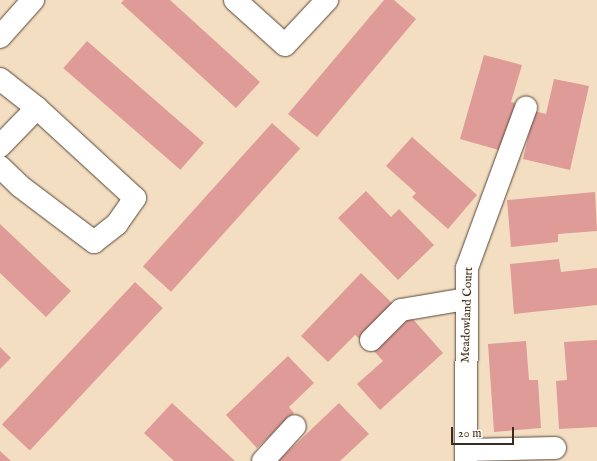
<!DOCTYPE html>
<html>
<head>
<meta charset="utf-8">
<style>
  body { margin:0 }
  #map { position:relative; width:597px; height:461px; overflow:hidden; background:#f3dec2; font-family:"IM FELL English",serif }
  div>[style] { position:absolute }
  .building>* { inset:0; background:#df9b97; transform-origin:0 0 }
  .roads { filter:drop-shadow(0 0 1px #574537) drop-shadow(0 0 1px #574537) }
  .minor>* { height:22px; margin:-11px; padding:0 11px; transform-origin:11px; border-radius:11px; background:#fff }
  span { translate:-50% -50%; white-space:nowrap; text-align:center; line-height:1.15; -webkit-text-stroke:3.5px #fdfcf7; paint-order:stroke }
  .street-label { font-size:12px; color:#3b2a1e }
  .scale { position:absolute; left:451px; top:427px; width:63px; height:18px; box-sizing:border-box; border:2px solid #3b2a1e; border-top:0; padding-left:5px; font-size:12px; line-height:14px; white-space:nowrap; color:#3b2a1e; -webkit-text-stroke:3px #fdfcf7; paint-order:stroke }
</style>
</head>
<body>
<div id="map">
  <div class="building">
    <div style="clip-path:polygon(124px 0,170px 0,260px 82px,236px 108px,121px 3px)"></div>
    <div style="clip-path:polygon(384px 0,394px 0,416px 19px,317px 137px,288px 114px)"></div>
    <div style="left:87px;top:41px;width:155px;height:36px;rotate:41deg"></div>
    <div style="clip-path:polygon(484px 55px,522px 65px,511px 102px,519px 104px,506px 152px,460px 139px)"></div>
    <div style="clip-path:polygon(554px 79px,589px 86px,570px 170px,523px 159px,534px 111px,546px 114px)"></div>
    <div style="left:272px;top:123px;width:38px;height:193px;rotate:42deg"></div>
    <div style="clip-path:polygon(412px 137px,477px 195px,448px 229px,412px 197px,416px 193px,386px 166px)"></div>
    <div style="clip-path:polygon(366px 191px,391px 217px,399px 209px,434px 245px,398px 280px,338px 218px)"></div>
    <div style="clip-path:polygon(595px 192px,597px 231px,558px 234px,558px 242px,511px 247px,507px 200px)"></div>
    <div style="clip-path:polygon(0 224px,71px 291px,46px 317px,0 273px)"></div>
    <div style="clip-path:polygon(559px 259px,561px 272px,597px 268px,597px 305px,514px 314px,510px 264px)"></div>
    <div style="clip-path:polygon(361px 273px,394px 305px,361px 340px,355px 335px,328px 362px,301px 336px)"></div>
    <div style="left:135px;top:282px;width:38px;height:195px;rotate:43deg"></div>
    <div style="clip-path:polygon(411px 317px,443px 353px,380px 410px,357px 384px,383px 361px,374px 351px)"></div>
    <div style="clip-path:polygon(597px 340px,597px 427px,559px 429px,556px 381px,567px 380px,564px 342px)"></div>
    <div style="clip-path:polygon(526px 341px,529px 380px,538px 380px,541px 428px,494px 432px,488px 344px)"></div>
    <div style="clip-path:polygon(0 347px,11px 358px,0 369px)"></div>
    <div style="clip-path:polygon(288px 356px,314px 383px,289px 407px,294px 413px,257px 448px,226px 415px)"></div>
    <div style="clip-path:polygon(172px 403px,235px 461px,174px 461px,144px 433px)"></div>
    <div style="clip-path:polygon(339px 403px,369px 434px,340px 461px,278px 461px)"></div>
    <div style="clip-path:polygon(0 451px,11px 461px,0 461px)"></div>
  </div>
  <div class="roads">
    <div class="minor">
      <div style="left:235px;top:0;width:67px;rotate:42deg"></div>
      <div style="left:285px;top:45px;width:62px;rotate:-47deg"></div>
      <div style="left:0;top:37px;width:50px;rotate:-48.3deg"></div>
      <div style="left:0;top:79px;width:47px;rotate:38.1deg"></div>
      <div style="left:0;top:146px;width:53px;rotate:-45.8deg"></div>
      <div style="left:37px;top:108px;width:133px;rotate:42.6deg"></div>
      <div style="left:135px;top:198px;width:32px;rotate:125deg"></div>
      <div style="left:117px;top:224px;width:29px;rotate:142deg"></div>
      <div style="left:94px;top:242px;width:93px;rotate:-142.9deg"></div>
      <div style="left:20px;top:186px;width:28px;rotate:-136deg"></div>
      <div style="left:371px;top:340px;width:42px;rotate:-45deg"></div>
      <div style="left:401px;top:310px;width:66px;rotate:-9.6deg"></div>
      <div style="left:466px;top:450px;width:89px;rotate:-1.3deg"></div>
      <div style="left:263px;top:461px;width:47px;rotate:-47.6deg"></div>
      <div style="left:466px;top:461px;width:193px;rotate:-89.7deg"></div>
      <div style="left:467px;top:268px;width:171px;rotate:-69.8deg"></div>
    </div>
  </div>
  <div class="street-label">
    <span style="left:467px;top:315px;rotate:-88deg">Meadowland Court</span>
  </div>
  <div class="scale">20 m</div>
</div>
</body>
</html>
